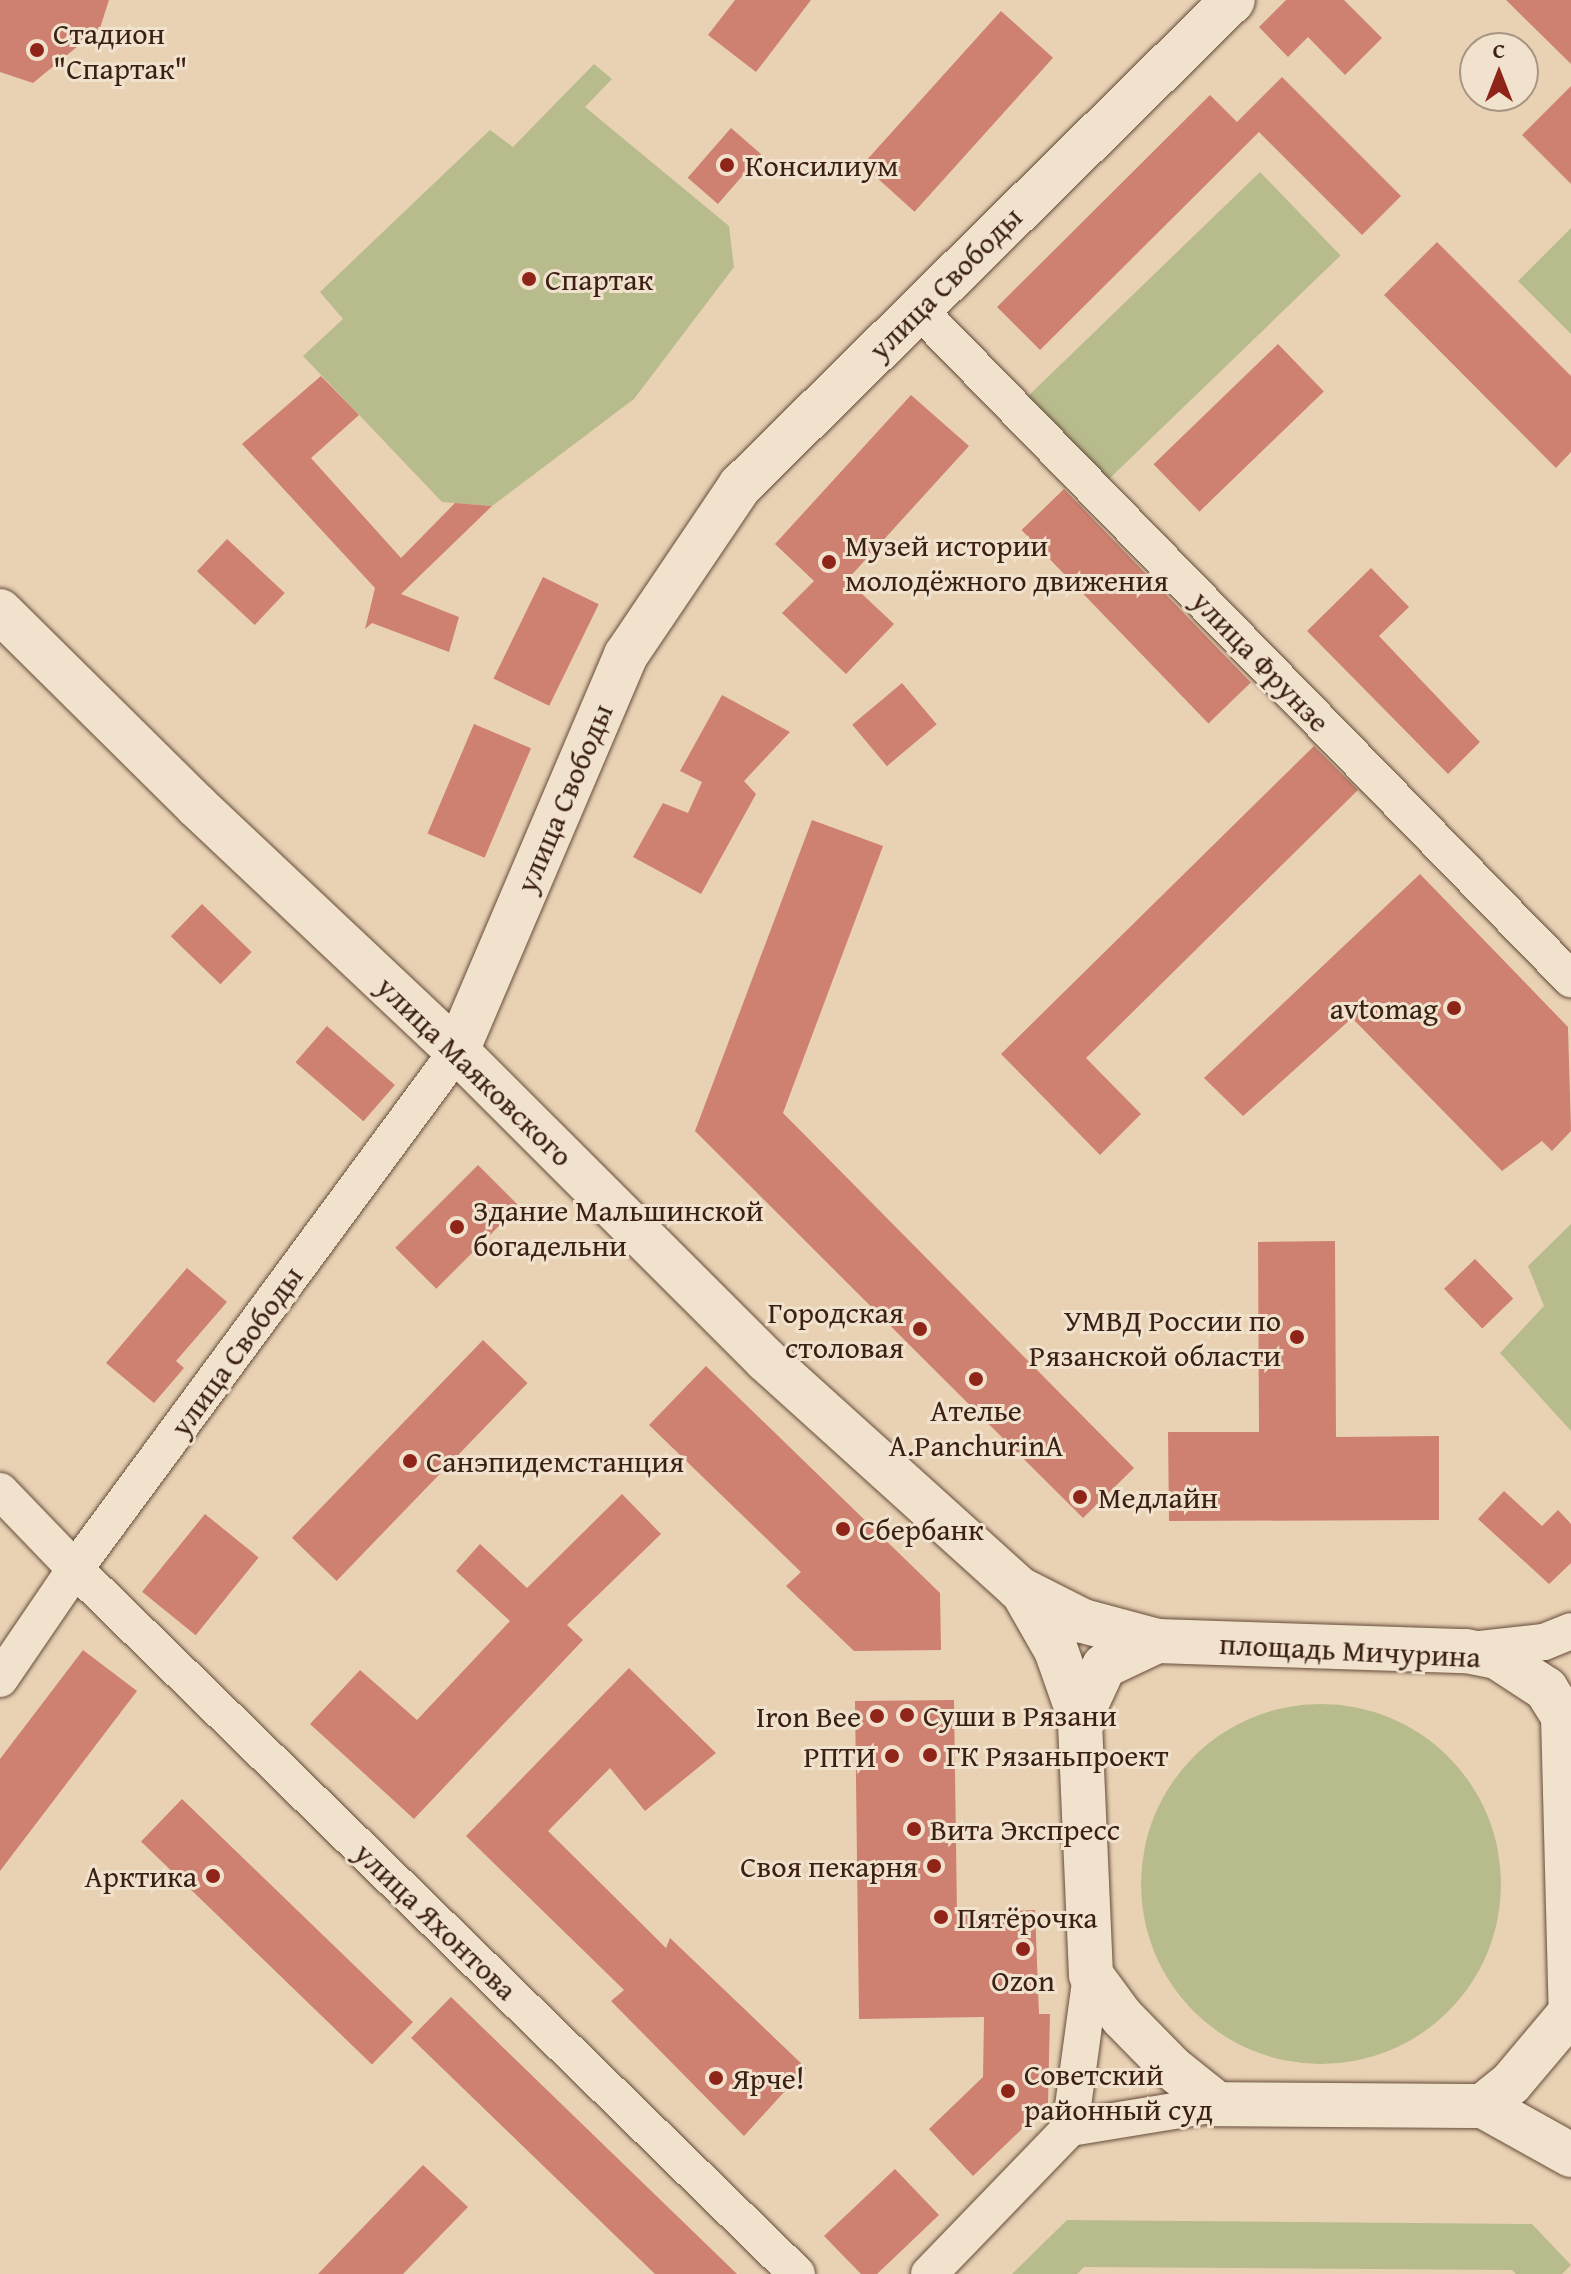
<!DOCTYPE html>
<html>
<head>
<meta charset="utf-8">
<style>
  body { margin:0 }
  #map { position:relative; width:1571px; height:2274px; overflow:hidden; background:#e9d2b4; font-family:"Gentium Book Plus",serif }
  div>[style] { position:absolute }
  .green>* { inset:0; background:#b8bb8c; transform-origin:0 0 }
  .round { border-radius:50% }
  .building>* { inset:0; background:#ce8170; transform-origin:0 0 }
  .roads { filter:drop-shadow(0 0 2px #664c3b) drop-shadow(0 0 2px #664c3b) }
  .street>* { height:36px; margin:-18px; padding:0 18px; transform-origin:18px; border-radius:18px; background:#f1e2ce }
  .secondary>* { height:44px; margin:-22px; padding:0 22px; transform-origin:22px; border-radius:22px; background:#f1e2ce }
  .dots>* { width:22px; height:22px; translate:-50% -50%; box-sizing:border-box; border:4px solid #f1e2ce; border-radius:50% }
  span { translate:-50% -50%; white-space:nowrap; text-align:center; line-height:1.15; -webkit-text-stroke:6px #f1e2ce; paint-order:stroke }
  .poi-label { font-size:30px; color:#3b2013 }
  .left { translate:0 -50%; text-align:left }
  .right { translate:-100% -50%; text-align:right }
  .street-label { font-size:30px; color:#3b2013 }
  .north { position:absolute; left:1459px; top:32px; width:80px; height:80px; box-sizing:border-box; background:#f1e2ce; border:2px solid #a89483; border-radius:50%; rotate:0deg; font-size:22px; font-weight:700; line-height:32px; text-align:center; color:#3b2013 }
  .north::after { content:''; display:block; margin:auto; width:28px; height:36px; background:#8f2418; clip-path:polygon(50% 0,100% 100%,50% 72%,0 100%) }
</style>
</head>
<body>
<div id="map">
  <div class="green">
    <div style="clip-path:polygon(594px 64px,612px 79px,585px 107px,729px 226px,734px 267px,634px 399px,492px 506px,442px 502px,303px 356px,343px 319px,320px 292px,490px 130px,513px 147px)"></div>
    <div style="left:1260px;top:172px;width:116px;height:327px;rotate:46deg"></div>
    <div style="clip-path:polygon(1571px 228px,1571px 334px,1518px 281px)"></div>
    <div style="clip-path:polygon(1571px 1224px,1571px 1431px,1500px 1353px,1544px 1306px,1528px 1266px)"></div>
    <div class="round" style="left:1141px;top:1704px;width:360px;height:360px"></div>
    <div style="clip-path:polygon(1067px 2220px,1532px 2224px,1571px 2265px,1562px 2274px,1516px 2274px,1512px 2270px,1084px 2267px,1077px 2274px,1012px 2274px)"></div>
  </div>
  <div class="building">
    <div style="clip-path:polygon(0 0,109px 0,100px 28px,33px 83px,0 72px)"></div>
    <div style="clip-path:polygon(735px 0,811px 0,756px 72px,708px 35px)"></div>
    <div style="clip-path:polygon(1286px 0,1344px 0,1382px 38px,1345px 75px,1308px 37px,1288px 57px,1259px 27px)"></div>
    <div style="clip-path:polygon(1506px 0,1571px 0,1571px 64px)"></div>
    <div style="left:1001px;top:11px;width:70px;height:207px;rotate:42deg"></div>
    <div style="clip-path:polygon(1282px 77px,1401px 196px,1362px 235px,1259px 132px,1040px 350px,997px 307px,1210px 95px,1237px 122px)"></div>
    <div style="clip-path:polygon(1571px 86px,1571px 184px,1522px 135px)"></div>
    <div style="left:731px;top:128px;width:40px;height:66px;rotate:41deg"></div>
    <div style="clip-path:polygon(1437px 242px,1571px 376px,1571px 452px,1556px 468px,1384px 295px)"></div>
    <div style="left:1278px;top:344px;width:66px;height:173px;rotate:46deg"></div>
    <div style="clip-path:polygon(321px 376px,359px 415px,311px 458px,401px 558px,455px 503px,492px 506px,401px 594px,459px 617px,449px 652px,372px 623px,365px 629px,375px 588px,242px 444px)"></div>
    <div style="clip-path:polygon(911px 395px,969px 446px,847px 580px,894px 624px,846px 674px,782px 613px,814px 581px,775px 544px)"></div>
    <div style="left:1064px;top:489px;width:269px;height:59px;rotate:46deg"></div>
    <div style="left:227px;top:539px;width:79px;height:44px;rotate:43deg"></div>
    <div style="clip-path:polygon(1371px 568px,1409px 607px,1379px 636px,1480px 742px,1448px 774px,1307px 631px)"></div>
    <div style="left:543px;top:577px;width:62px;height:113px;rotate:26deg"></div>
    <div style="left:902px;top:683px;width:54px;height:65px;rotate:50deg"></div>
    <div style="clip-path:polygon(722px 695px,790px 732px,744px 781px,756px 794px,701px 894px,633px 857px,663px 803px,688px 813px,702px 782px,680px 771px)"></div>
    <div style="left:474px;top:724px;width:62px;height:119px;rotate:23deg"></div>
    <div style="clip-path:polygon(1314px 746px,1358px 790px,1086px 1058px,1141px 1114px,1100px 1155px,1001px 1054px)"></div>
    <div style="clip-path:polygon(812px 820px,883px 846px,783px 1113px,1134px 1468px,1083px 1518px,695px 1131px)"></div>
    <div style="clip-path:polygon(1420px 874px,1568px 1027px,1571px 1131px,1552px 1151px,1542px 1141px,1502px 1171px,1352px 1018px,1243px 1116px,1204px 1078px)"></div>
    <div style="left:202px;top:904px;width:69px;height:45px;rotate:44deg"></div>
    <div style="left:327px;top:1026px;width:90px;height:48px;rotate:41deg"></div>
    <div style="left:478px;top:1165px;width:58px;height:117px;rotate:45deg"></div>
    <div style="clip-path:polygon(1335px 1241px,1336px 1437px,1439px 1436px,1439px 1520px,1169px 1521px,1168px 1432px,1259px 1432px,1258px 1242px)"></div>
    <div style="left:1475px;top:1259px;width:55px;height:43px;rotate:46deg"></div>
    <div style="clip-path:polygon(187px 1268px,227px 1302px,176px 1361px,184px 1368px,154px 1403px,106px 1363px)"></div>
    <div style="left:483px;top:1340px;width:62px;height:275px;rotate:44deg"></div>
    <div style="clip-path:polygon(706px 1366px,940px 1593px,941px 1650px,854px 1651px,786px 1586px,801px 1572px,649px 1425px)"></div>
    <div style="clip-path:polygon(1504px 1491px,1542px 1526px,1558px 1510px,1571px 1524px,1571px 1563px,1549px 1584px,1478px 1519px)"></div>
    <div style="clip-path:polygon(622px 1494px,661px 1534px,567px 1625px,583px 1640px,414px 1819px,310px 1724px,360px 1670px,417px 1720px,510px 1621px,456px 1571px,480px 1544px,527px 1588px)"></div>
    <div style="left:205px;top:1514px;width:69px;height:100px;rotate:39deg"></div>
    <div style="clip-path:polygon(83px 1650px,137px 1691px,0 1871px,0 1759px)"></div>
    <div style="clip-path:polygon(629px 1668px,716px 1753px,645px 1811px,610px 1768px,548px 1831px,666px 1948px,670px 1938px,806px 2068px,744px 2136px,611px 2001px,624px 1990px,466px 1836px)"></div>
    <div style="clip-path:polygon(954px 1700px,957px 1913px,1035px 1910px,1039px 2014px,1050px 2014px,1048px 2104px,973px 2176px,929px 2129px,983px 2077px,984px 2017px,859px 2019px,855px 1701px)"></div>
    <div style="left:182px;top:1799px;width:321px;height:59px;rotate:44deg"></div>
    <div style="clip-path:polygon(451px 1997px,737px 2274px,655px 2274px,411px 2038px)"></div>
    <div style="clip-path:polygon(423px 2165px,468px 2207px,403px 2274px,318px 2274px)"></div>
    <div style="clip-path:polygon(895px 2169px,939px 2215px,877px 2274px,861px 2274px,824px 2236px)"></div>
  </div>
  <div class="roads">
    <div class="street">
      <div style="left:918px;top:309px;width:936px;rotate:45.74deg"></div>
      <div style="left:0;top:1491px;width:108px;rotate:46.1deg"></div>
      <div style="left:75px;top:1569px;width:1009px;rotate:44.32deg"></div>
      <div style="left:1471px;top:1650px;width:73px;rotate:-6.3deg"></div>
      <div style="left:1544px;top:1642px;width:29px;rotate:-22deg"></div>
      <div style="left:0;top:1679px;width:133px;rotate:-55.7deg"></div>
      <div style="left:75px;top:1569px;width:644px;rotate:-53.59deg"></div>
      <div style="left:1070px;top:2128px;width:154px;rotate:-82.2deg"></div>
      <div style="left:929px;top:2274px;width:203px;rotate:-46deg"></div>
      <div style="left:1070px;top:2128px;width:149px;rotate:-9.3deg"></div>
    </div>
    <div class="secondary">
      <div style="left:0;top:611px;width:277px;rotate:44.7deg"></div>
      <div style="left:197px;top:806px;width:357px;rotate:43.3deg"></div>
      <div style="left:457px;top:1051px;width:437px;rotate:45deg"></div>
      <div style="left:766px;top:1360px;width:340px;rotate:42.1deg"></div>
      <div style="left:1018px;top:1588px;width:73px;rotate:26.9deg"></div>
      <div style="left:1083px;top:1621px;width:77px;rotate:15.1deg"></div>
      <div style="left:457px;top:1051px;width:431px;rotate:-66.9deg"></div>
      <div style="left:626px;top:655px;width:204px;rotate:-56deg"></div>
      <div style="left:740px;top:486px;width:692px;rotate:-44.59deg"></div>
      <div style="left:1024px;top:1594px;width:64px;rotate:60.3deg"></div>
      <div style="left:1056px;top:1650px;width:72px;rotate:70.6deg"></div>
      <div style="left:1570px;top:2013px;width:92px;rotate:130.1deg"></div>
      <div style="left:1511px;top:2083px;width:36px;rotate:141deg"></div>
      <div style="left:1483px;top:2106px;width:266px;rotate:-179.6deg"></div>
      <div style="left:1217px;top:2104px;width:59px;rotate:-141.2deg"></div>
      <div style="left:1171px;top:2067px;width:70px;rotate:-134.4deg"></div>
      <div style="left:1122px;top:2017px;width:52px;rotate:-126.4deg"></div>
      <div style="left:1091px;top:1975px;width:257px;rotate:-92.5deg"></div>
      <div style="left:1080px;top:1718px;width:57px;rotate:-65.2deg"></div>
      <div style="left:1104px;top:1666px;width:59px;rotate:-25.3deg"></div>
      <div style="left:1157px;top:1641px;width:309px;rotate:1.9deg"></div>
      <div style="left:1466px;top:1651px;width:32px;rotate:11deg"></div>
      <div style="left:1497px;top:1657px;width:59px;rotate:33.1deg"></div>
      <div style="left:1546px;top:1689px;width:32px;rotate:58deg"></div>
      <div style="left:1563px;top:1716px;width:302px;rotate:88.5deg"></div>
      <div style="left:1483px;top:2106px;width:101px;rotate:29.1deg"></div>
    </div>
  </div>
  <div class="dots">
    <div style="left:37px;top:50px;background:#8f2418"></div>
    <div style="left:727px;top:165px;background:#8f2418"></div>
    <div style="left:529px;top:279px;background:#8f2418"></div>
    <div style="left:829px;top:562px;background:#8f2418"></div>
    <div style="left:1454px;top:1008px;background:#8f2418"></div>
    <div style="left:457px;top:1227px;background:#8f2418"></div>
    <div style="left:920px;top:1329px;background:#8f2418"></div>
    <div style="left:1297px;top:1337px;background:#8f2418"></div>
    <div style="left:976px;top:1379px;background:#8f2418"></div>
    <div style="left:410px;top:1461px;background:#8f2418"></div>
    <div style="left:1080px;top:1497px;background:#8f2418"></div>
    <div style="left:843px;top:1529px;background:#8f2418"></div>
    <div style="left:907px;top:1715px;background:#8f2418"></div>
    <div style="left:877px;top:1716px;background:#8f2418"></div>
    <div style="left:930px;top:1755px;background:#8f2418"></div>
    <div style="left:892px;top:1756px;background:#8f2418"></div>
    <div style="left:914px;top:1829px;background:#8f2418"></div>
    <div style="left:934px;top:1866px;background:#8f2418"></div>
    <div style="left:213px;top:1876px;background:#8f2418"></div>
    <div style="left:941px;top:1917px;background:#8f2418"></div>
    <div style="left:1023px;top:1949px;background:#8f2418"></div>
    <div style="left:716px;top:2078px;background:#8f2418"></div>
    <div style="left:1008px;top:2091px;background:#8f2418"></div>
  </div>
  <div class="poi-label">
    <span class="left" style="left:53px;top:50px">Стадион<br>"Спартак"</span>
    <span class="left" style="left:745px;top:165px">Консилиум</span>
    <span class="left" style="left:545px;top:279px">Спартак</span>
    <span class="left" style="left:845px;top:562px">Музей истории<br>молодёжного движения</span>
    <span class="right" style="left:1438px;top:1008px">avtomag</span>
    <span class="left" style="left:473px;top:1227px">Здание Мальшинской<br>богадельни</span>
    <span class="right" style="left:904px;top:1329px">Городская<br>столовая</span>
    <span class="right" style="left:1281px;top:1337px">УМВД России по<br>Рязанской области</span>
    <span style="left:976px;top:1427px">Ателье<br>A.PanchurinA</span>
    <span class="left" style="left:426px;top:1461px">Санэпидемстанция</span>
    <span class="left" style="left:1098px;top:1497px">Медлайн</span>
    <span class="left" style="left:859px;top:1529px">Сбербанк</span>
    <span class="left" style="left:923px;top:1715px">Суши в Рязани</span>
    <span class="right" style="left:861px;top:1716px">Iron Bee</span>
    <span class="left" style="left:946px;top:1755px">ГК Рязаньпроект</span>
    <span class="right" style="left:876px;top:1756px">РПТИ</span>
    <span class="left" style="left:930px;top:1829px">Вита Экспресс</span>
    <span class="right" style="left:918px;top:1866px">Своя пекарня</span>
    <span class="right" style="left:197px;top:1876px">Арктика</span>
    <span class="left" style="left:957px;top:1917px">Пятёрочка</span>
    <span style="left:1023px;top:1980px">Ozon</span>
    <span class="left" style="left:1024px;top:2091px">Советский<br>районный суд</span>
    <span class="left" style="left:732px;top:2078px">Ярче!</span>
  </div>
  <div class="street-label">
    <span style="left:945px;top:283px;rotate:-45deg">улица Свободы</span>
    <span style="left:1261px;top:661px;rotate:46deg">улица Фрунзе</span>
    <span style="left:564px;top:798px;rotate:-67deg">улица Свободы</span>
    <span style="left:475px;top:1071px;rotate:44deg">улица Маяковского</span>
    <span style="left:236px;top:1351px;rotate:-54deg">улица Свободы</span>
    <span style="left:1350px;top:1650px;rotate:3deg">площадь Мичурина</span>
    <span style="left:436px;top:1921px;rotate:44deg">улица Яхонтова</span>
  </div>
  <div class="north">С</div>
</div>
</body>
</html>
